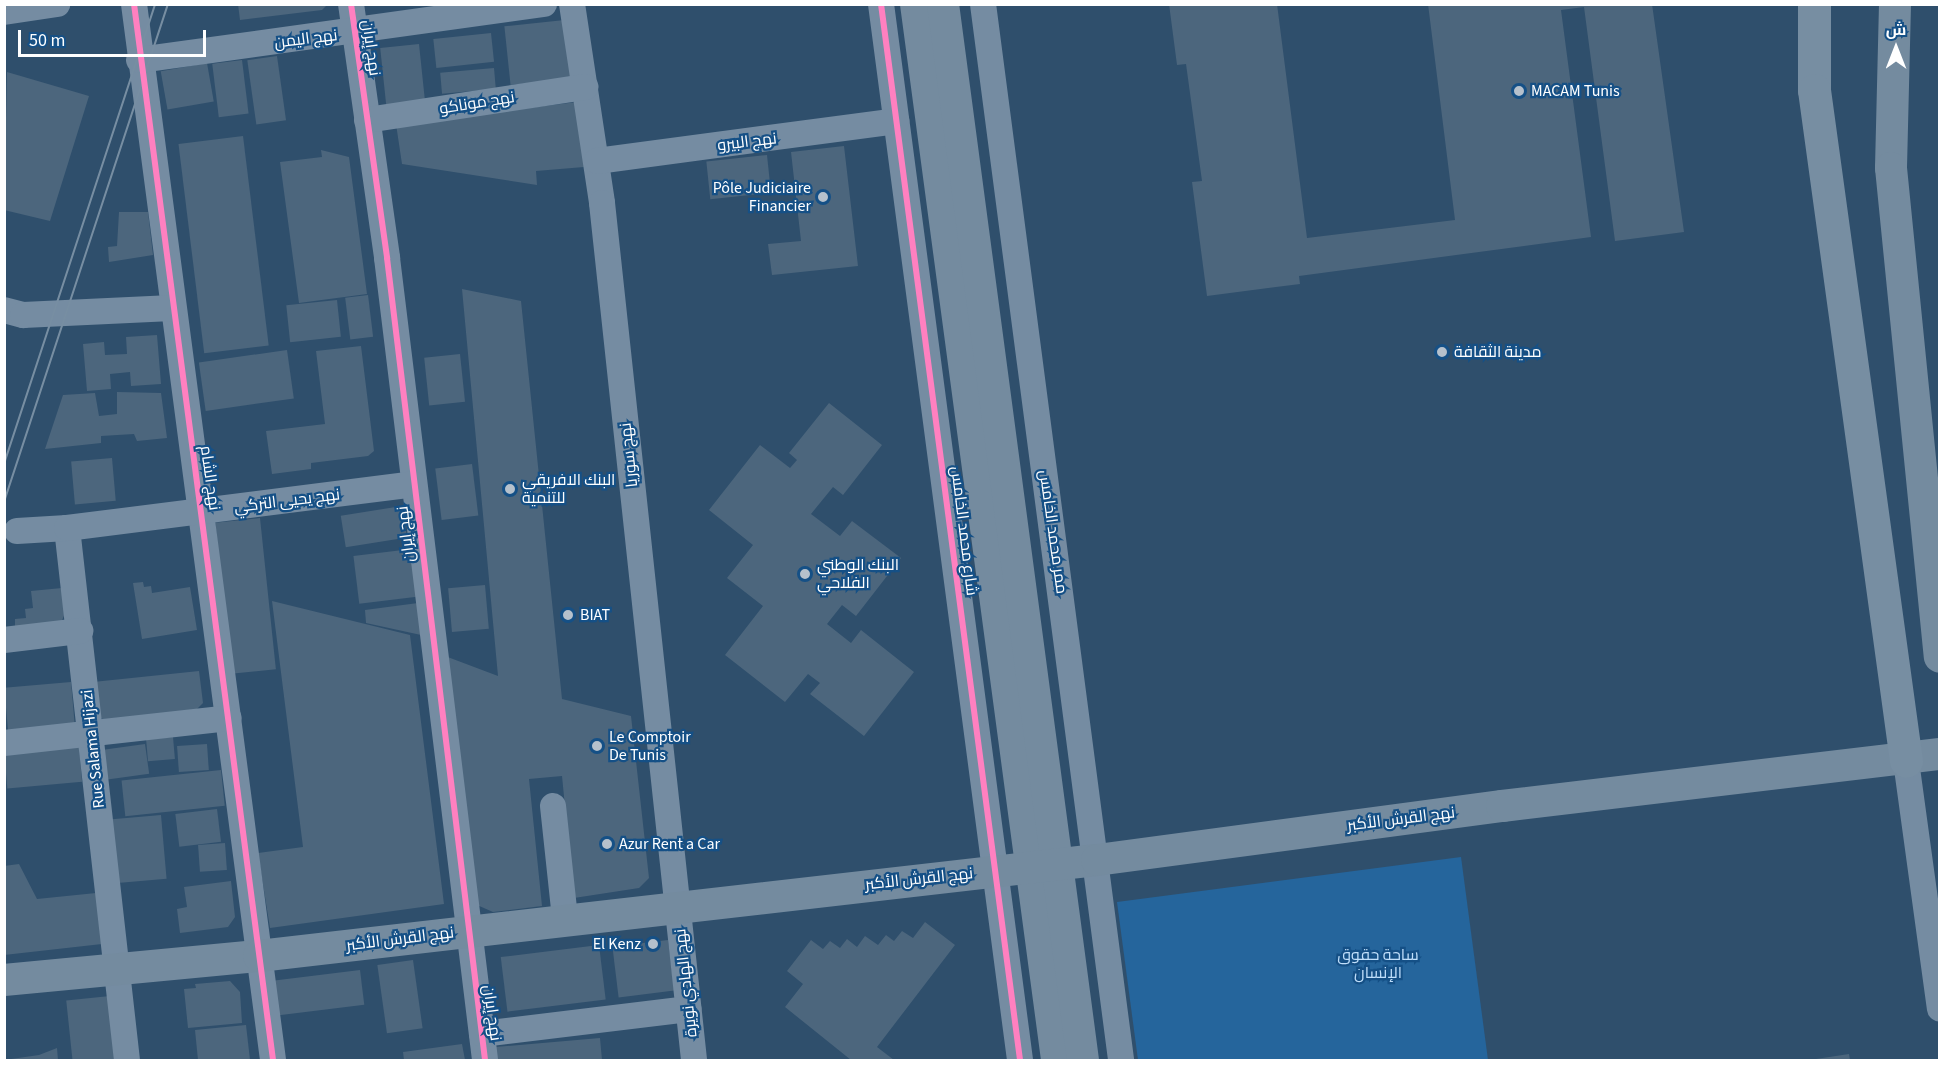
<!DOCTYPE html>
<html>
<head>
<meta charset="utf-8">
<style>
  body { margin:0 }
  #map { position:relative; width:1944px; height:1065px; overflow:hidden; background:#2f4f6c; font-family:"Source Sans 3",Cairo,sans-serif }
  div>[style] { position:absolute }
  .green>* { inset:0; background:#25659c }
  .building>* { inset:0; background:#4c667d; transform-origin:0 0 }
  .minor>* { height:26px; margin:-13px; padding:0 13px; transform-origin:13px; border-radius:13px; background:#758ca2 }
  .major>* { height:32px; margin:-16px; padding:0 16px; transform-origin:16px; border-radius:16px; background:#748b9f }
  .highway>* { height:33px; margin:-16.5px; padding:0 16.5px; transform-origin:16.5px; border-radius:16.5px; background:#778ea2 }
  .tram>* { height:1.5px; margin:-0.75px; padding:0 0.75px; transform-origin:0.75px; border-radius:0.75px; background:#778ea2 }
  .cycleway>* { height:6px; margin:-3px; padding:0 3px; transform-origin:3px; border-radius:3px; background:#ff80c0 }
  .dots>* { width:16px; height:16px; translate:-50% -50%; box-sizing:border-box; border:3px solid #155086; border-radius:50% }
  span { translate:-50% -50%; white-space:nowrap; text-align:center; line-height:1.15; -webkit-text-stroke:4.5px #155086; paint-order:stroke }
  .street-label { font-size:16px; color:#fff }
  .poi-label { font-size:16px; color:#fff }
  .left { translate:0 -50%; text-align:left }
  .right { translate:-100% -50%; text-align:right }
  .park-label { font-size:16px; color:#c0dffb }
  .frame { position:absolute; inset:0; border:6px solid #fff; pointer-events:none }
  .north { position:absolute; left:1866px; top:18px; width:60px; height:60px; -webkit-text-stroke:4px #155086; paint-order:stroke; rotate:0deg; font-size:16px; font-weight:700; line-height:24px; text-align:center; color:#fff }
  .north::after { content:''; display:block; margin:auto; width:21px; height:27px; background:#fff; clip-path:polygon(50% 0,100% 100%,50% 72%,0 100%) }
  .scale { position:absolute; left:18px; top:30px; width:188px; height:27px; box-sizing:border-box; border:3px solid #fff; border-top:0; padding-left:8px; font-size:18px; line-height:21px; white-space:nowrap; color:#fff; -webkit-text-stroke:4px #155086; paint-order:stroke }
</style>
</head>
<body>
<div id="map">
  <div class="green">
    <div style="clip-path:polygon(1461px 857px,1488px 1060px,1138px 1060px,1117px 902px)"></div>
  </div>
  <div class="building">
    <div style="clip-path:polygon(238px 4px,326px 4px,326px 6px,322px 10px,240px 20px)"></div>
    <div style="clip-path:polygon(1169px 4px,1277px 4px,1307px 238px,1455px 220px,1428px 4px,1652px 4px,1684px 232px,1615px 241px,1584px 7px,1561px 10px,1591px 237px,1299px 276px,1300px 284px,1207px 296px,1192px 182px,1202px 181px,1186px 64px,1177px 65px)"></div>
    <div style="left:574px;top:19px;width:59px;height:70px;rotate:84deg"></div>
    <div style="left:491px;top:33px;width:29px;height:58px;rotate:84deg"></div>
    <div style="left:419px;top:44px;width:57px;height:39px;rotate:84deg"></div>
    <div style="left:277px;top:56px;width:65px;height:30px;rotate:82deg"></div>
    <div style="left:242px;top:60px;width:54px;height:30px;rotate:83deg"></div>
    <div style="left:207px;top:63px;width:39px;height:47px;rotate:80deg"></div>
    <div style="left:494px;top:68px;width:21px;height:54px;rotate:85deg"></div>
    <div style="clip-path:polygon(7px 72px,89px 96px,50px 221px,4px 210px)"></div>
    <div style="clip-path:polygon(577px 102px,584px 167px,536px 171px,537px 185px,402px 164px,396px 124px)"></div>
    <div style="left:243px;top:136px;width:211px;height:65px;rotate:83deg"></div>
    <div style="clip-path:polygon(844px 146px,858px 266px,772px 275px,768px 244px,801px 241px,791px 152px)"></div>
    <div style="clip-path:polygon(321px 150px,349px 157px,367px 294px,299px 303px,280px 162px,322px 157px)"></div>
    <div style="left:767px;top:155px;width:38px;height:61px;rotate:84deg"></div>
    <div style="clip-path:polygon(119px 212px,148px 212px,153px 255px,109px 262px,108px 247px,117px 246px)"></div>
    <div style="clip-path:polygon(462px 289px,521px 301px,562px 699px,631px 716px,649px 878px,639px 888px,574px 898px,562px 776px,529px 779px,542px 906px,493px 912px,477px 905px,445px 656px,498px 676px)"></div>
    <div style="left:368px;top:295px;width:42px;height:23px;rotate:83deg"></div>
    <div style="left:337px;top:300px;width:37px;height:51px;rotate:84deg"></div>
    <div style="clip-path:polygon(157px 335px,161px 384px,131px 386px,130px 372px,110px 374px,111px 389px,87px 391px,83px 344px,104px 342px,105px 355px,127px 354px,126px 337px)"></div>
    <div style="clip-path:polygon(361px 346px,374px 451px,368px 456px,311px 463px,311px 469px,272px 474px,266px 431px,325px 424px,316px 351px)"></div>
    <div style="left:287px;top:350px;width:49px;height:89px;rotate:82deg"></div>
    <div style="left:460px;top:354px;width:48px;height:36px;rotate:84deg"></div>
    <div style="clip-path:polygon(117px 392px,161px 393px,167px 438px,137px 441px,134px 434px,101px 436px,101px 443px,45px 449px,63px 395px,95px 393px,99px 416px,117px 414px)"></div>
    <div style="clip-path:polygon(829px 403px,882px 445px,843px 495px,833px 487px,811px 514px,840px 536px,852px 521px,901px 558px,856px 616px,842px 605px,827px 624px,851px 643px,861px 630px,914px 672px,864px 736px,810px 694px,820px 683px,808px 674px,785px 702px,725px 655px,763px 606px,727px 578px,753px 545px,709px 510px,760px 445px,790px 468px,797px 460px,789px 453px)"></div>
    <div style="left:112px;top:458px;width:43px;height:41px;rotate:85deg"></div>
    <div style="left:472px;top:464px;width:52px;height:37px;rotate:83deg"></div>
    <div style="left:402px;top:506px;width:32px;height:62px;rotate:81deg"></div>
    <div style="left:260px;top:518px;width:152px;height:45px;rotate:84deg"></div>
    <div style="left:411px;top:549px;width:48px;height:58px;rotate:83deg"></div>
    <div style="clip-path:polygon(143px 582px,144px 587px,151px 586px,152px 593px,190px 587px,197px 630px,142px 639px,133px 583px)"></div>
    <div style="left:485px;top:585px;width:44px;height:37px;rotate:85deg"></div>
    <div style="clip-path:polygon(62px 588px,65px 613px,61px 623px,15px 627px,15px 619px,26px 618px,25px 609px,33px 608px,31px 591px)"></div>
    <div style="clip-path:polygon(272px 601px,410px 635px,444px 904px,270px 928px,258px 853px,303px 847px)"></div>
    <div style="clip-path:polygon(418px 603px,421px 635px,366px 623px,365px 610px)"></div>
    <div style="clip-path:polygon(199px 671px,203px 703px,196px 710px,105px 721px,96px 714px,93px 682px)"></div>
    <div style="left:71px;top:682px;width:44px;height:67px;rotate:85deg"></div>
    <div style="left:173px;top:737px;width:22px;height:27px;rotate:85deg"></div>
    <div style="left:145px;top:744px;width:30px;height:42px;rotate:82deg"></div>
    <div style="left:207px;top:744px;width:26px;height:30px;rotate:86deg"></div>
    <div style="left:79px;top:747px;width:35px;height:75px;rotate:85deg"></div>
    <div style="left:221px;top:770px;width:36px;height:100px;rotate:84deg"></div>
    <div style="left:217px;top:809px;width:33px;height:42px;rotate:83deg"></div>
    <div style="left:161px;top:815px;width:64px;height:52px;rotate:85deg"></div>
    <div style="left:225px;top:843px;width:27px;height:27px;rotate:86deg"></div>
    <div style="clip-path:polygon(19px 864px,37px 899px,96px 893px,102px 944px,4px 955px,4px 866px)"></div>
    <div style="clip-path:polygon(231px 881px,235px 917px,228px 927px,180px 933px,177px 909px,187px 907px,184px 887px)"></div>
    <div style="clip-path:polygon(925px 922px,955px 945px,877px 1047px,894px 1060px,851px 1060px,785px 1007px,803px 984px,787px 971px,811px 940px,823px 949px,830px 941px,840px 948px,847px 939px,857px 947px,865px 936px,878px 945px,886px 935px,894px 941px,902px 931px,913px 938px)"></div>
    <div style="left:668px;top:940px;width:51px;height:56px;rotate:83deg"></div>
    <div style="left:599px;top:945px;width:55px;height:99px;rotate:83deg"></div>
    <div style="left:413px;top:960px;width:69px;height:36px;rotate:82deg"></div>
    <div style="left:360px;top:970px;width:35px;height:88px;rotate:83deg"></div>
    <div style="clip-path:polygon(230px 981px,240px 992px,242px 1023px,188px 1028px,184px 989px,196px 988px,195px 984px)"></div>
    <div style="left:110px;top:996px;width:64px;height:44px;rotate:84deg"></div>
    <div style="clip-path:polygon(246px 1025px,250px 1060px,198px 1060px,195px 1030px)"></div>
    <div style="clip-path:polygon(600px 1038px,602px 1060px,497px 1060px,495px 1047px)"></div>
    <div style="clip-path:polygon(462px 1044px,465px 1060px,404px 1060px,403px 1052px)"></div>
    <div style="clip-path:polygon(57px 1048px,58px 1060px,4px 1060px,39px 1055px)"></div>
    <div style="clip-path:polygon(1849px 1054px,1850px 1060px,1816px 1060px,1816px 1059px)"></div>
  </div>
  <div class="minor">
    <div style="left:134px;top:4px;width:1065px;rotate:82.5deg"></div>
    <div style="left:351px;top:4px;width:257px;rotate:81.9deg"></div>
    <div style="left:387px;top:258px;width:808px;rotate:83.03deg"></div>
    <div style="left:572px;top:4px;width:201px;rotate:81.4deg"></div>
    <div style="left:602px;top:203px;width:862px;rotate:83.87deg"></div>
    <div style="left:881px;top:4px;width:1065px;rotate:82.5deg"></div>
    <div style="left:983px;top:4px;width:1065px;rotate:82.55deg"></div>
    <div style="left:4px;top:12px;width:54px;rotate:-8.6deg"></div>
    <div style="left:139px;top:60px;width:409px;rotate:-7.9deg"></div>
    <div style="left:367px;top:120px;width:221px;rotate:-8.6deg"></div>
    <div style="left:597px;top:161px;width:302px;rotate:-7.6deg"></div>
    <div style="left:4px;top:310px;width:20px;rotate:15deg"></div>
    <div style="left:23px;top:315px;width:149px;rotate:-2.7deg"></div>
    <div style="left:67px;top:528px;width:535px;rotate:83.57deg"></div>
    <div style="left:17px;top:531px;width:50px;rotate:-3.4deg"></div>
    <div style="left:67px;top:528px;width:349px;rotate:-7.2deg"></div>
    <div style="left:4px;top:640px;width:77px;rotate:-6.8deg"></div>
    <div style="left:4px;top:743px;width:226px;rotate:-6.3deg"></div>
    <div style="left:1906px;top:761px;width:250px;rotate:82.2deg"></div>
    <div style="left:553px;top:806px;width:114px;rotate:83.9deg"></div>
    <div style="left:482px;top:1034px;width:208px;rotate:-6.9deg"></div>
  </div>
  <div class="major">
    <div style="left:916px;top:4px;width:1065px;rotate:82.39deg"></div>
    <div style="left:943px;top:4px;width:1065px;rotate:82.45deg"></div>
    <div style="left:1895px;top:4px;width:164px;rotate:91.4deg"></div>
    <div style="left:1891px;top:168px;width:491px;rotate:84.3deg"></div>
    <div style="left:4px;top:980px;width:256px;rotate:-5.4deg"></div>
    <div style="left:259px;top:956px;width:843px;rotate:-6.54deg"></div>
    <div style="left:1097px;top:860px;width:409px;rotate:-7.6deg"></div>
    <div style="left:1502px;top:806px;width:441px;rotate:-6.8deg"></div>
  </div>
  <div class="highway">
    <div style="left:1814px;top:4px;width:86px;rotate:90deg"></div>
    <div style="left:1814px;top:90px;width:677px;rotate:82.19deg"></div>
  </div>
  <div class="tram">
    <div style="left:4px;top:464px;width:484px;rotate:-71.8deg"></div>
    <div style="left:4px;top:502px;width:524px;rotate:-71.77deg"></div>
  </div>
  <div class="cycleway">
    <div style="left:134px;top:4px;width:1065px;rotate:82.5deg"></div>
    <div style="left:351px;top:4px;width:257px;rotate:81.9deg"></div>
    <div style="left:387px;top:258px;width:808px;rotate:83.03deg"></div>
    <div style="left:881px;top:4px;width:1065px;rotate:82.5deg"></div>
  </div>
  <div class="dots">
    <div style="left:1519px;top:91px;background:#b6c1cc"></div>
    <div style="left:823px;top:197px;background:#b6c1cc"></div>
    <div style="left:1442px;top:352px;background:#b6c1cc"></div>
    <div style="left:510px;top:489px;background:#b6c1cc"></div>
    <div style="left:805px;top:574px;background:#b6c1cc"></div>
    <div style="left:568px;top:615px;background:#b6c1cc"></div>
    <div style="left:597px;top:746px;background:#b6c1cc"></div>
    <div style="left:607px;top:844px;background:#b6c1cc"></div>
    <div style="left:653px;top:944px;background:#b6c1cc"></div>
  </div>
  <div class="street-label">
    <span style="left:306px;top:39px;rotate:-7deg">نهج اليمن</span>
    <span style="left:371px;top:48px;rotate:82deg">نهج إيران</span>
    <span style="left:477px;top:103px;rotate:-9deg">نهج موناكو</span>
    <span style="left:747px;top:142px;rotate:-7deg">نهج البيرو</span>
    <span style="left:629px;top:455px;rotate:-96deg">نهج سوريا</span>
    <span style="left:210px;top:478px;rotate:82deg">نهج الشام</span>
    <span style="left:287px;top:501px;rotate:-7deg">نهج يحيى التركي</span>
    <span style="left:964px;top:531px;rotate:83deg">شارع محمد الخامس</span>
    <span style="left:1053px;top:532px;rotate:82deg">ممر محمد الخامس</span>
    <span style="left:406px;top:534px;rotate:-97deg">نهج إيران</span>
    <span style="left:93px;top:749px;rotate:-96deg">Rue Salama Hijazi</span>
    <span style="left:1401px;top:819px;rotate:-7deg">نهج القرش الأكبر</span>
    <span style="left:919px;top:879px;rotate:-6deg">نهج القرش الأكبر</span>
    <span style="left:400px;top:939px;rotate:-7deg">نهج القرش الأكبر</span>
    <span style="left:686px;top:983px;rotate:-96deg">نهج الهادي نويرة</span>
    <span style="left:492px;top:1013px;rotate:82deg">نهج إيران</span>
  </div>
  <div class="poi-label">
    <span class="left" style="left:1531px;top:91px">MACAM Tunis</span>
    <span class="right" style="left:811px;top:197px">Pôle Judiciaire<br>Financier</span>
    <span class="left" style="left:1454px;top:352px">مدينة الثقافة</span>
    <span class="left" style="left:522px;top:489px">البنك الافريقي<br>للتنمية</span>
    <span class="left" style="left:817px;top:574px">البنك الوطني<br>الفلاحي</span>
    <span class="left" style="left:580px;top:615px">BIAT</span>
    <span class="left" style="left:609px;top:746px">Le Comptoir<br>De Tunis</span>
    <span class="left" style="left:619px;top:844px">Azur Rent a Car</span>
    <span class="right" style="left:641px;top:944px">El Kenz</span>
  </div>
  <div class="park-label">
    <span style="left:1378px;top:964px">ساحة حقوق<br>الإنسان</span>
  </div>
  <div class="frame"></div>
  <div class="north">ش</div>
  <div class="scale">50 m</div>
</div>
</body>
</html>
